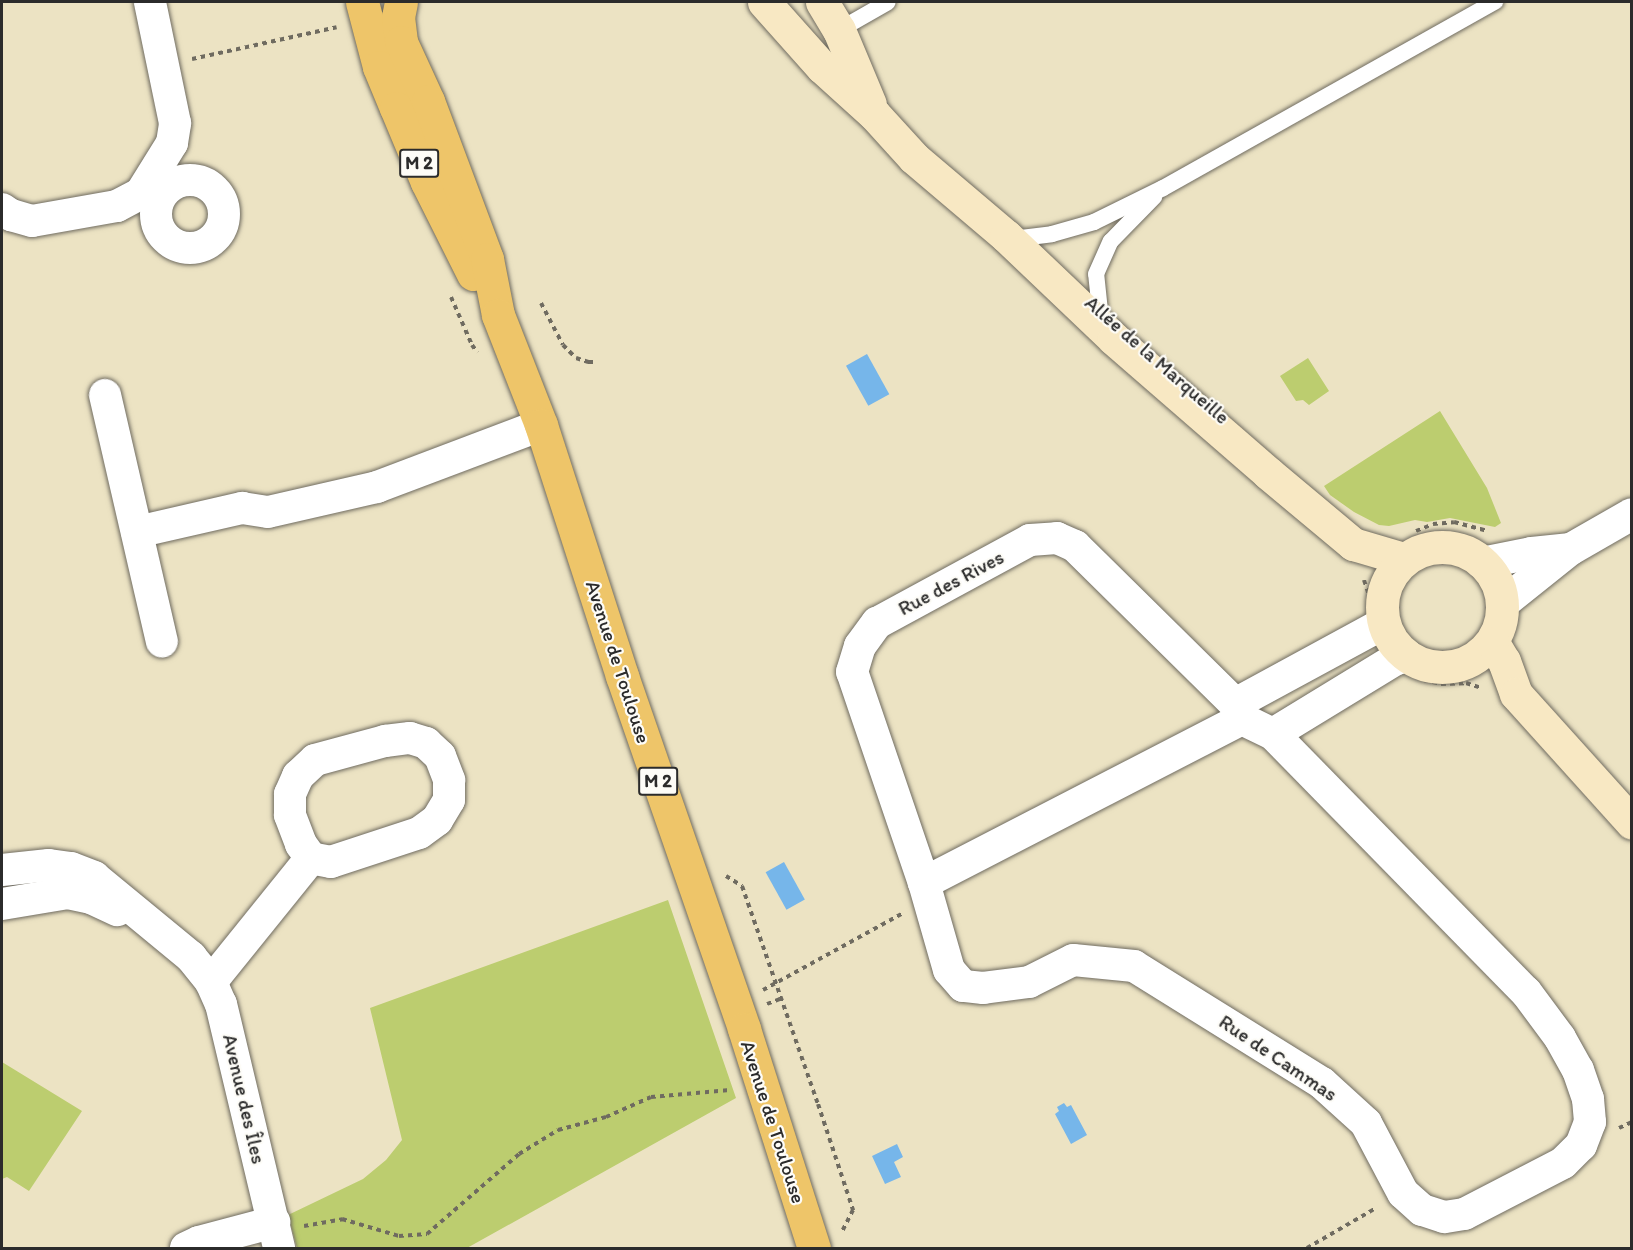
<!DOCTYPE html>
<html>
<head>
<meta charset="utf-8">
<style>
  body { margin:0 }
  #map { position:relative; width:1633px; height:1250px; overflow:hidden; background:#ece3c3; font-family:Itim,sans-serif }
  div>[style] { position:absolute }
  .green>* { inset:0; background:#bccd6f }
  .water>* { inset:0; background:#76b6ea; transform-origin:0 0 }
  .path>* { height:4px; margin-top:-2px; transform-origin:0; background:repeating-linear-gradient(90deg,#6f6b60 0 4.5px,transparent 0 9px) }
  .roads { filter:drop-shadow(0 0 2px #6f6b60) drop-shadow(0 0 2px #6f6b60) }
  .lane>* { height:16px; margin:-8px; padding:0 8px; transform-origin:8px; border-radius:8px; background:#fff }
  .street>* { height:32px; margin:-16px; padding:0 16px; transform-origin:16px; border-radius:16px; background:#fff }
  .street>.ring { margin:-16px; padding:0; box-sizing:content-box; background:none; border:32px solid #fff; border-radius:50% }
  .secondary>* { height:33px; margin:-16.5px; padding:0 16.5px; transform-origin:16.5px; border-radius:16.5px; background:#f8e8c3 }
  .secondary>.ring { margin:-16.5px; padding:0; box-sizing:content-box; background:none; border:33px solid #f8e8c3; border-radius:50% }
  .primary>* { height:33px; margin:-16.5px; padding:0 16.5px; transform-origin:16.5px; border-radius:16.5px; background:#eec569 }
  span { translate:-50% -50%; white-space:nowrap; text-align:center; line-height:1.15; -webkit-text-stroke:4.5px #fdfcf7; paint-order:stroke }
  .shield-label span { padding:2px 4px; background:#fdfcf7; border:2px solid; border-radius:4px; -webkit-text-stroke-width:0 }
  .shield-label { font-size:18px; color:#2b2b2b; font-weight:700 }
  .street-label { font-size:20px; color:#2b2b2b }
  .frame { position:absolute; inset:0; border:3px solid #2b2b2b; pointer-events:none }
</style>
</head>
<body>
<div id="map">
  <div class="green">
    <div style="clip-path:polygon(1308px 358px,1329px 391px,1309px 405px,1303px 400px,1296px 401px,1280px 376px)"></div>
    <div style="clip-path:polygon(1440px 411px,1487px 488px,1501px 523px,1495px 527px,1450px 518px,1427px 522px,1415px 520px,1389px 526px,1379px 525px,1354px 512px,1330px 495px,1324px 486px)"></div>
    <div style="clip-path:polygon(668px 900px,736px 1098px,467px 1248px,297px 1248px,288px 1215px,363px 1179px,386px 1160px,402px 1140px,370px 1008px)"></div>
    <div style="clip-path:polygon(2px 1062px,82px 1111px,29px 1191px,7px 1177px,2px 1179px)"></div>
  </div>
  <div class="water">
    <div style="left:867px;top:354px;width:46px;height:24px;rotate:61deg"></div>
    <div style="left:784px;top:862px;width:43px;height:21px;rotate:61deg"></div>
    <div style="clip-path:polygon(1064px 1103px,1067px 1107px,1071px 1105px,1087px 1135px,1071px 1144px,1055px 1114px,1059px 1111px,1057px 1107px)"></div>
    <div style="clip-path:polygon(897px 1144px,903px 1157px,894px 1162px,901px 1177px,885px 1184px,872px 1156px)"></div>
  </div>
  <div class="path">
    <div style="left:192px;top:59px;width:148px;rotate:-12.4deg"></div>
    <div style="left:451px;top:297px;width:52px;rotate:66.4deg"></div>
    <div style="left:472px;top:345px;width:9px;rotate:54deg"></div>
    <div style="left:541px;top:303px;width:47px;rotate:62.4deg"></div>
    <div style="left:563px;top:345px;width:18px;rotate:45deg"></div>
    <div style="left:576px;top:358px;width:13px;rotate:18deg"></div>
    <div style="left:588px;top:362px;width:7px"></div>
    <div style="left:1416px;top:531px;width:18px;rotate:-22deg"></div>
    <div style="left:1433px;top:524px;width:21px;rotate:-5deg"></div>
    <div style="left:1454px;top:522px;width:34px;rotate:15deg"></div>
    <div style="left:1364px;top:580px;width:19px;rotate:72deg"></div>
    <div style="left:1424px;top:680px;width:17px;rotate:13deg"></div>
    <div style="left:1441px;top:684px;width:25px;rotate:-2deg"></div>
    <div style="left:1466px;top:683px;width:16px;rotate:18deg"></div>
    <div style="left:726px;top:876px;width:19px;rotate:32deg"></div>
    <div style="left:742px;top:886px;width:231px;rotate:70.8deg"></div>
    <div style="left:818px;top:1104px;width:112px;rotate:71.7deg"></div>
    <div style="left:853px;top:1210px;width:25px;rotate:117deg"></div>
    <div style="left:763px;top:990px;width:160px;rotate:-28.8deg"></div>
    <div style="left:767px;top:1004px;width:17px;rotate:-21deg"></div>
    <div style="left:1619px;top:1128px;width:14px;rotate:-25deg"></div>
    <div style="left:304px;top:1226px;width:39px;rotate:-10deg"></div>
    <div style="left:342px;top:1219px;width:59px;rotate:16.6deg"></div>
    <div style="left:399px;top:1236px;width:28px;rotate:-4deg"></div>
    <div style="left:427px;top:1234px;width:122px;rotate:-41deg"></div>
    <div style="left:519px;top:1154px;width:46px;rotate:-31.6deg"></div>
    <div style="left:558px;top:1130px;width:50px;rotate:-15.2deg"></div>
    <div style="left:606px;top:1117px;width:49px;rotate:-24deg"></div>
    <div style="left:651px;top:1097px;width:79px;rotate:-5.1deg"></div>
    <div style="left:1307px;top:1248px;width:80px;rotate:-30.1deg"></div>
  </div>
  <div class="roads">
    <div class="lane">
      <div style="left:839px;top:30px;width:56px;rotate:-29.7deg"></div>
      <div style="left:1009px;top:236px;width:12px;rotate:9deg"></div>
      <div style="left:1021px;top:238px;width:31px;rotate:-7deg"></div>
      <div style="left:1052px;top:234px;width:44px;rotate:-15.9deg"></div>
      <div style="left:1094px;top:222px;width:77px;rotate:-26.2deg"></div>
      <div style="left:1163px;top:188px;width:381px;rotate:-29.3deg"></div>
      <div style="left:1106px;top:323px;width:13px;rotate:-117deg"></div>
      <div style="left:1100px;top:311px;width:37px;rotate:-96deg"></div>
      <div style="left:1096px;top:274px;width:36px;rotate:-66deg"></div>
      <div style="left:1111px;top:241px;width:62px;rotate:-45.7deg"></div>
    </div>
    <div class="street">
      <div class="ring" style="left:156px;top:180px;width:36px;height:36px"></div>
      <div style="left:2px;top:209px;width:11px;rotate:34deg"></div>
      <div style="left:11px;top:215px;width:22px;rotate:16deg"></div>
      <div style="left:32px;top:221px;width:86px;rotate:-10deg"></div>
      <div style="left:117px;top:206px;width:27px;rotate:-28deg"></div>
      <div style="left:141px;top:193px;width:59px;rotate:-58.2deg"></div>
      <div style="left:172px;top:143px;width:20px;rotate:-81deg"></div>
      <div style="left:175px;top:123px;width:124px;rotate:-101.7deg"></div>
      <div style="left:105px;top:395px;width:253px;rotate:77deg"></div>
      <div style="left:137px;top:532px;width:108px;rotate:-12.9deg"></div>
      <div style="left:242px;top:508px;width:26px;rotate:9deg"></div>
      <div style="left:268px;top:512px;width:112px;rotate:-12.9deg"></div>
      <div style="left:377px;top:487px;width:175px;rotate:-20.7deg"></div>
      <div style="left:1057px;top:538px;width:20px;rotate:24deg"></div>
      <div style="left:1075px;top:546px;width:225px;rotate:44.6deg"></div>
      <div style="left:1235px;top:704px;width:17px;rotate:65deg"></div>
      <div style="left:1242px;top:719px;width:34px;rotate:26deg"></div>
      <div style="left:1273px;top:734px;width:361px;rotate:45.6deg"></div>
      <div style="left:1526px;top:992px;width:57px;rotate:53.5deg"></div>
      <div style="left:1560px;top:1038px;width:37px;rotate:61deg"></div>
      <div style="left:1578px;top:1070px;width:31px;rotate:71deg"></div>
      <div style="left:1588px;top:1099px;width:23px;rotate:85deg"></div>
      <div style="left:1590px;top:1122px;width:25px;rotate:111deg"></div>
      <div style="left:1581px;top:1145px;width:25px;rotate:135deg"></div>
      <div style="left:1563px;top:1163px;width:111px;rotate:152.7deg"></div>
      <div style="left:1464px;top:1214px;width:20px;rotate:171deg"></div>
      <div style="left:1444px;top:1217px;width:23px;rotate:-162deg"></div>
      <div style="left:1422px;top:1210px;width:25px;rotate:-138deg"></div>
      <div style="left:1403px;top:1193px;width:79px;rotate:-117.9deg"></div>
      <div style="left:1366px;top:1123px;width:59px;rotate:-137.7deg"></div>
      <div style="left:1322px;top:1083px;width:221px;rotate:-148.1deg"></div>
      <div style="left:1134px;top:966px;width:61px;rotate:-174.4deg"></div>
      <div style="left:1073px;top:960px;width:49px;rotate:153.4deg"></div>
      <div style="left:1029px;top:982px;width:46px;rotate:172.6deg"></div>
      <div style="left:983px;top:988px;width:20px;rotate:-174deg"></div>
      <div style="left:963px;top:986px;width:21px;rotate:-131deg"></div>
      <div style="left:949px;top:970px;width:91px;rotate:-106deg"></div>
      <div style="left:924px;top:883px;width:223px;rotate:-108.8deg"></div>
      <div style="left:852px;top:672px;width:27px;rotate:-73deg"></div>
      <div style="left:860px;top:646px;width:29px;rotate:-54deg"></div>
      <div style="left:877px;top:623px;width:174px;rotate:-28.5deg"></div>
      <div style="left:1030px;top:540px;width:27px;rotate:-4deg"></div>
      <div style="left:1482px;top:563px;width:51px;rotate:-11.3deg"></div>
      <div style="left:1532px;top:553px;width:39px;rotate:-6deg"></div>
      <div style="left:1502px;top:604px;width:88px;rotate:-38.6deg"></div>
      <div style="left:1571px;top:549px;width:70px;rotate:-29.8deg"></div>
      <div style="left:1235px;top:704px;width:170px;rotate:-28.5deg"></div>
      <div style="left:1273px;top:734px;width:142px;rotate:-31.4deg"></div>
      <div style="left:1394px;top:660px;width:14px;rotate:-17deg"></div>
      <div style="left:410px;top:738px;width:17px;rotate:17deg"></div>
      <div style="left:426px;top:743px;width:19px;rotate:43deg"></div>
      <div style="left:440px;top:756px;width:26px;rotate:69deg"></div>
      <div style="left:449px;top:780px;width:20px;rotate:90deg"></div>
      <div style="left:449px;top:800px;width:23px;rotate:121deg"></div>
      <div style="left:437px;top:820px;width:22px;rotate:144deg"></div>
      <div style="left:419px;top:833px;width:93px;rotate:161.8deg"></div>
      <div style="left:331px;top:862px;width:20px;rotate:-169deg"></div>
      <div style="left:311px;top:858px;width:17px;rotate:-126deg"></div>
      <div style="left:301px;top:844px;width:31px;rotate:-111deg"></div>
      <div style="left:290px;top:815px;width:21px;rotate:-90deg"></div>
      <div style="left:290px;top:794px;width:20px;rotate:-66deg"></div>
      <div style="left:298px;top:776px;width:23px;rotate:-43deg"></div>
      <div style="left:315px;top:760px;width:73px;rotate:-15.2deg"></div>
      <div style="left:385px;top:741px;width:25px;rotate:-7deg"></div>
      <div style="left:2px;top:870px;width:47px;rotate:-6.1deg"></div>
      <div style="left:49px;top:865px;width:22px;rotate:8deg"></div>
      <div style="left:71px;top:868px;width:25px;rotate:21deg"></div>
      <div style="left:94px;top:877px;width:126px;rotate:39.5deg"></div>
      <div style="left:191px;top:957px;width:32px;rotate:51deg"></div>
      <div style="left:211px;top:982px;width:24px;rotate:66deg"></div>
      <div style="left:221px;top:1004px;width:251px;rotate:76.6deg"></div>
      <div style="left:924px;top:883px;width:358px;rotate:-27.3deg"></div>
      <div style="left:2px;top:904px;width:67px;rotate:-9.5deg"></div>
      <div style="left:68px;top:893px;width:24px;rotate:12deg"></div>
      <div style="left:91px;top:898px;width:29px;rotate:25deg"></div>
      <div style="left:211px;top:982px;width:159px;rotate:-51.1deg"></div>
      <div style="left:186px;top:1248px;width:14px;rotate:-25deg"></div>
      <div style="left:199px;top:1242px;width:78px;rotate:-14.9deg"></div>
    </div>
    <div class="secondary">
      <div style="left:764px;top:2px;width:87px;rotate:48.3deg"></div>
      <div style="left:822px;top:67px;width:70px;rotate:42.1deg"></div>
      <div style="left:874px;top:114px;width:59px;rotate:47.7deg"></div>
      <div style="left:914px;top:158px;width:121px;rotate:40.3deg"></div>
      <div style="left:1006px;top:236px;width:149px;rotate:43.6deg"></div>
      <div style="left:1114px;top:339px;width:204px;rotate:41deg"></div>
      <div style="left:1268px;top:473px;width:111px;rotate:39.9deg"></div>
      <div style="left:1353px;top:544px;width:53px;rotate:16.4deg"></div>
      <div style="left:822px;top:2px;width:33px;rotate:59deg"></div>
      <div style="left:839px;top:30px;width:80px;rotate:67.3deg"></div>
      <div class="ring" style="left:1382px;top:547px;width:87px;height:87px"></div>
      <div style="left:1493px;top:643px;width:21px;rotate:59deg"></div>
      <div style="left:1504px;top:661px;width:35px;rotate:70deg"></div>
      <div style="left:1516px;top:694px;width:173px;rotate:48deg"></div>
    </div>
    <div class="primary">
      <div style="left:362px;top:2px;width:67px;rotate:75.3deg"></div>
      <div style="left:379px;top:67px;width:44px;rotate:67.5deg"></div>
      <div style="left:396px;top:108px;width:80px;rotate:67.3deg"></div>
      <div style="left:427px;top:182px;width:103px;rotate:63.4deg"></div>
      <div style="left:401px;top:2px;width:15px;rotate:101deg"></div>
      <div style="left:398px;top:17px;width:25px;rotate:83deg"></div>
      <div style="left:401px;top:42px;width:65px;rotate:65.4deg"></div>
      <div style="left:428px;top:101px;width:169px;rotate:69.5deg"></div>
      <div style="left:487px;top:259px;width:57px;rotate:78.9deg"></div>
      <div style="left:498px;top:315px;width:118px;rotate:68.6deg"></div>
      <div style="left:541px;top:425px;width:264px;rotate:72.1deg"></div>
      <div style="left:622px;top:676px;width:373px;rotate:70.9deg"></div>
      <div style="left:744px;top:1029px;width:230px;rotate:72.3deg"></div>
    </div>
  </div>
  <div class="shield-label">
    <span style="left:419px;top:163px">M 2</span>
    <span style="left:658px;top:781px">M 2</span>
  </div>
  <div class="street-label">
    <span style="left:1157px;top:360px;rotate:41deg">Allée de la Marqueille</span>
    <span style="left:951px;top:583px;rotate:-28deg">Rue des Rives</span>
    <span style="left:618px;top:662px;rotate:72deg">Avenue de Toulouse</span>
    <span style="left:1278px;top:1058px;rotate:34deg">Rue de Cammas</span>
    <span style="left:244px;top:1099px;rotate:77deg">Avenue des Îles</span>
    <span style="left:773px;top:1122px;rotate:72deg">Avenue de Toulouse</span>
  </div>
  <div class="frame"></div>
</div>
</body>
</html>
